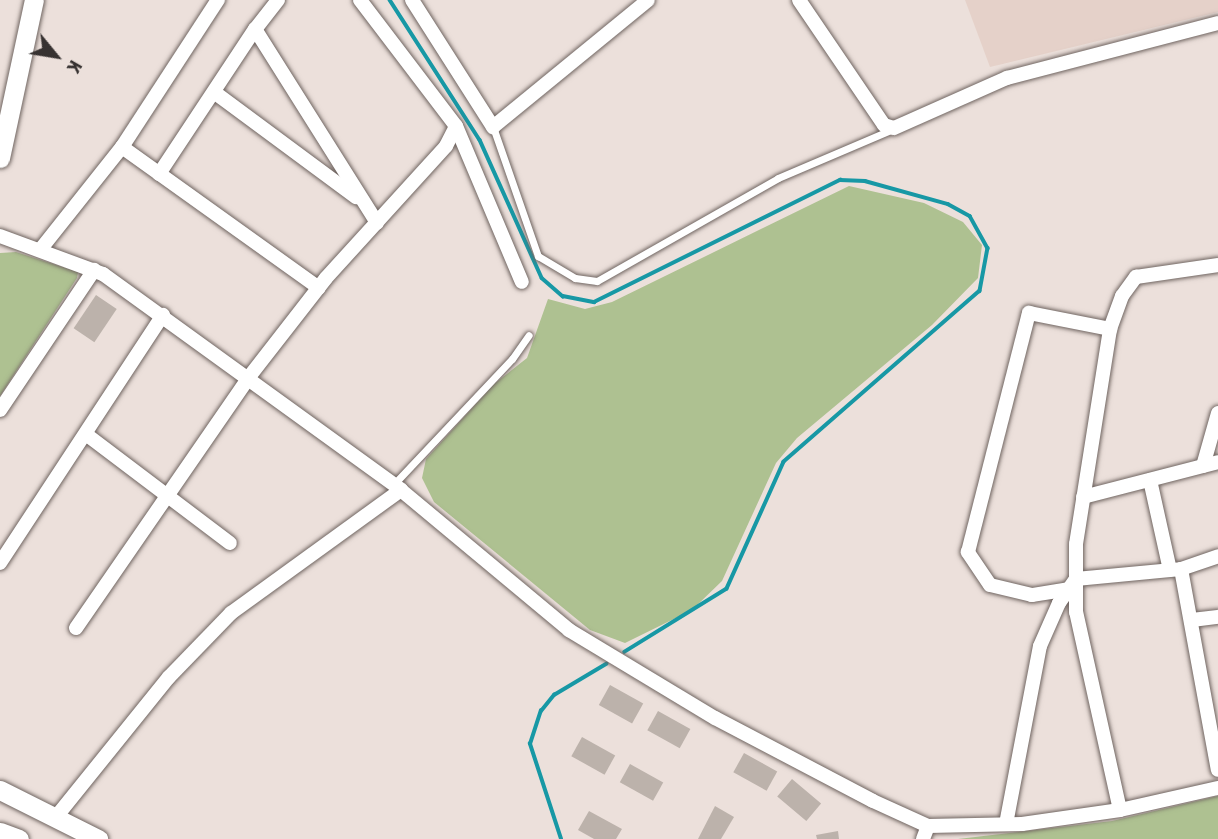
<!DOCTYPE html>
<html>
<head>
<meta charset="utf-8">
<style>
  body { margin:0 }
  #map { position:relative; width:1218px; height:839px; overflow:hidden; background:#ece0db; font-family:"Roboto Condensed",sans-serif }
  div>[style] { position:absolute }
  .built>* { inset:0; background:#e5d1c9 }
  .green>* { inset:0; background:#aec191 }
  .stream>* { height:3.5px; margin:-1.75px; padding:0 1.75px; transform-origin:1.75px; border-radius:1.75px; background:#1798a5 }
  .building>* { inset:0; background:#bcb2ab; transform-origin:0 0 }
  .roads { filter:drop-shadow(0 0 2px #6f6460) drop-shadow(0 0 2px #6f6460) }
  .lane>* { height:7px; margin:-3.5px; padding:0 3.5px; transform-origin:3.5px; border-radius:3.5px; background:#fff }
  .street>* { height:14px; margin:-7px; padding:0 7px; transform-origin:7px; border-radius:7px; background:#fff }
  .secondary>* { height:19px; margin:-9.5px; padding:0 9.5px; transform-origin:9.5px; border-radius:9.5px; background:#fff }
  span { translate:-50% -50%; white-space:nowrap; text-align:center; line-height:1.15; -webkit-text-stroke:6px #ece0db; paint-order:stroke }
  .north { position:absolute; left:21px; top:21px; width:70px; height:70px; -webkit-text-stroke:5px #ece0db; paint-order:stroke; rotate:120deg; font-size:19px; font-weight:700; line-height:28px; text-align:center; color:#373231 }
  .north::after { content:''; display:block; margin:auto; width:24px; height:32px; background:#373231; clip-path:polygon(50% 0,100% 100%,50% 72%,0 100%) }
</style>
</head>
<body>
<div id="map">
  <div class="built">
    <div style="clip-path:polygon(965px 0,1218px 0,1218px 12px,990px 67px)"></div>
  </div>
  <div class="green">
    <div style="clip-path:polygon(849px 186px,924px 203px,963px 222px,982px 245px,978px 278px,932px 325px,797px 438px,776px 463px,722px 581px,692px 610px,625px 643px,590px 630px,434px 502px,422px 478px,426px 459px,494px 384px,527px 358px,548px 299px,585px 309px,612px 302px)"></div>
    <div style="clip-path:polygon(16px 252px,78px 272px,77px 278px,0 396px,0 253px)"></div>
    <div style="clip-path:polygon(1218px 796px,1218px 839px,958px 839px,1112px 821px)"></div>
  </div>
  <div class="stream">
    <div style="left:390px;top:0;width:166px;rotate:57.3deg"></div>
    <div style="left:480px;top:140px;width:151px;rotate:65.8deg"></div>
    <div style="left:542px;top:278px;width:28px;rotate:41deg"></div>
    <div style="left:563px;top:296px;width:32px;rotate:11deg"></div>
    <div style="left:594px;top:302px;width:275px;rotate:-26.4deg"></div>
    <div style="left:840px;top:180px;width:25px;rotate:2deg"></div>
    <div style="left:865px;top:181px;width:86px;rotate:15.5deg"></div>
    <div style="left:948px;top:204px;width:25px;rotate:29deg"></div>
    <div style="left:970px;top:216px;width:37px;rotate:61deg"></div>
    <div style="left:988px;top:248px;width:44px;rotate:100.5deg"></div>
    <div style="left:980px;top:291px;width:260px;rotate:138.9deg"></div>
    <div style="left:784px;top:462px;width:139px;rotate:114.2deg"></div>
    <div style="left:727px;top:589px;width:120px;rotate:148.3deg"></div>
    <div style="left:561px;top:839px;width:100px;rotate:-108.1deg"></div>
    <div style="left:530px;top:744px;width:35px;rotate:-72deg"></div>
    <div style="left:541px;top:711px;width:21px;rotate:-51deg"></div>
    <div style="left:554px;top:695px;width:61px;rotate:-30.8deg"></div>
  </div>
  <div class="building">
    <div style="left:96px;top:295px;width:25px;height:40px;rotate:34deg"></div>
    <div style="left:610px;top:685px;width:38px;height:23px;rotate:29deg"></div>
    <div style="left:658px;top:711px;width:37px;height:22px;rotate:29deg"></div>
    <div style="left:582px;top:737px;width:38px;height:22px;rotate:29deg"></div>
    <div style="left:744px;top:753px;width:38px;height:22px;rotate:29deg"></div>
    <div style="left:630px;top:764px;width:38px;height:21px;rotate:29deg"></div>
    <div style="left:792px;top:779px;width:38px;height:23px;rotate:40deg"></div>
    <div style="clip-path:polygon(715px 806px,734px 817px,721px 839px,698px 839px)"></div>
    <div style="clip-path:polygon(589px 811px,622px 829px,616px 839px,594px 839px,578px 830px)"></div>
    <div style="clip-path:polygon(838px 831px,839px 839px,817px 839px,816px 835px)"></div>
  </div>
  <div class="roads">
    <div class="lane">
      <div style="left:493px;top:127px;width:137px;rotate:70.8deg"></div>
      <div style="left:538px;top:256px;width:43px;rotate:30.7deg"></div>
      <div style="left:575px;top:278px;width:22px;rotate:8deg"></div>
      <div style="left:597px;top:281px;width:208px;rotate:-29.6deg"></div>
      <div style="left:778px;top:178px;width:125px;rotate:-23.1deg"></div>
      <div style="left:394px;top:484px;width:172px;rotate:-46.7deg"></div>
      <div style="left:512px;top:359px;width:29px;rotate:-55deg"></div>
    </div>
    <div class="street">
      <div style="left:278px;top:0;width:37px;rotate:128deg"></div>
      <div style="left:255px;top:29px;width:229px;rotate:57.8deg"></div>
      <div style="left:360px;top:0;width:158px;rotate:52.7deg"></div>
      <div style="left:456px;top:126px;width:169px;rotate:67.1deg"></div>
      <div style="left:412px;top:0;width:151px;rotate:57.5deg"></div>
      <div style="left:493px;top:127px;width:200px;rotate:-39.3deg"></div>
      <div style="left:799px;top:0;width:151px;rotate:55.8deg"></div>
      <div style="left:884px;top:125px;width:10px;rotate:17deg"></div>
      <div style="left:894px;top:128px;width:124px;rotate:-23.9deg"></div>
      <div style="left:1007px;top:78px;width:218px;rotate:-14.6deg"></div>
      <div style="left:214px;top:92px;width:177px;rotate:36.5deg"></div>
      <div style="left:122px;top:147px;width:242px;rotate:35.6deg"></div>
      <div style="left:159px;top:174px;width:174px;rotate:-56.5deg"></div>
      <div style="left:0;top:236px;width:110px;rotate:20.3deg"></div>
      <div style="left:103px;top:274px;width:368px;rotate:35.9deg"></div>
      <div style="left:401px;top:490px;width:219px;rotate:39.8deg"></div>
      <div style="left:569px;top:630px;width:170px;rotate:31.1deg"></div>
      <div style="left:715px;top:718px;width:178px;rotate:27.7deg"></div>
      <div style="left:873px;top:801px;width:60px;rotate:24.4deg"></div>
      <div style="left:928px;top:826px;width:94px;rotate:-1.2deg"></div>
      <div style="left:1022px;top:824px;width:99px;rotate:-8.1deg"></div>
      <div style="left:1120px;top:810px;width:100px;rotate:-12.7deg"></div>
      <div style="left:40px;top:250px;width:132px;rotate:-51.5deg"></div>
      <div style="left:122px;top:147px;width:176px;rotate:-56.9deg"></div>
      <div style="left:0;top:410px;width:169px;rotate:-56.1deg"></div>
      <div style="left:87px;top:435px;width:179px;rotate:37.1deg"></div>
      <div style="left:1203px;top:466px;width:55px;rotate:-74.2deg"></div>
      <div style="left:1150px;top:480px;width:92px;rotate:77.5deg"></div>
      <div style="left:1083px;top:497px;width:139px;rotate:-14.5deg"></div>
      <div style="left:0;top:563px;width:297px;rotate:-56.7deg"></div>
      <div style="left:1181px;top:569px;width:204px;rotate:79.6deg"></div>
      <div style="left:1076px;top:588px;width:45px;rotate:171deg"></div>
      <div style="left:1032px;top:595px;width:43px;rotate:-166.6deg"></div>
      <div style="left:990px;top:585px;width:40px;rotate:-124deg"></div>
      <div style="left:968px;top:552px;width:247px;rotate:-75.7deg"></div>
      <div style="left:1029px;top:313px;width:83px;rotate:11.2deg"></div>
      <div style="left:1192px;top:620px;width:26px;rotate:-7deg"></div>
      <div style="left:76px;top:628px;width:305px;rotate:-55.4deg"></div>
      <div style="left:249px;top:377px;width:125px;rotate:-52.1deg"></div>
      <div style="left:326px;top:278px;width:178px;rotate:-47.7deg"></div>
      <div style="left:446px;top:146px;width:22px;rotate:-63deg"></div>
      <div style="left:1120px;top:810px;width:203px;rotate:-102.5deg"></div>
      <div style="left:1076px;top:612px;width:68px;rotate:-90deg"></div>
      <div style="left:1076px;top:544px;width:218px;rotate:-81deg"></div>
      <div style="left:1110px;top:329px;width:35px;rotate:-70deg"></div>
      <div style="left:1122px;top:296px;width:24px;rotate:-54deg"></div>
      <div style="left:1136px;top:277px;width:83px;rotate:-8.3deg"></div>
      <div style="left:56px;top:817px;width:180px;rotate:-51.1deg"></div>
      <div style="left:169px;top:677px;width:89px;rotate:-45.9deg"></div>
      <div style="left:231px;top:613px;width:210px;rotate:-35.9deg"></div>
      <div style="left:1006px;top:824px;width:181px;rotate:-79.2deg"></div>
      <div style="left:1040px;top:646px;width:47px;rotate:-66.2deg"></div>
      <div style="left:1059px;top:603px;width:29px;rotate:-55deg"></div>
      <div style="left:1076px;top:579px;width:105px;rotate:-5.4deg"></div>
      <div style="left:1181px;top:569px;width:39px;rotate:-19deg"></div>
      <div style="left:923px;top:839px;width:14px;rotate:-69deg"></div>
    </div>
    <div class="secondary">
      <div style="left:0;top:158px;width:162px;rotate:-77.9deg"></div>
      <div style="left:0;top:790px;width:110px;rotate:26.6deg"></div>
      <div style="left:0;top:832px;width:20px;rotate:20deg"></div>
    </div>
  </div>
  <div class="north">K</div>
</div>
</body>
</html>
